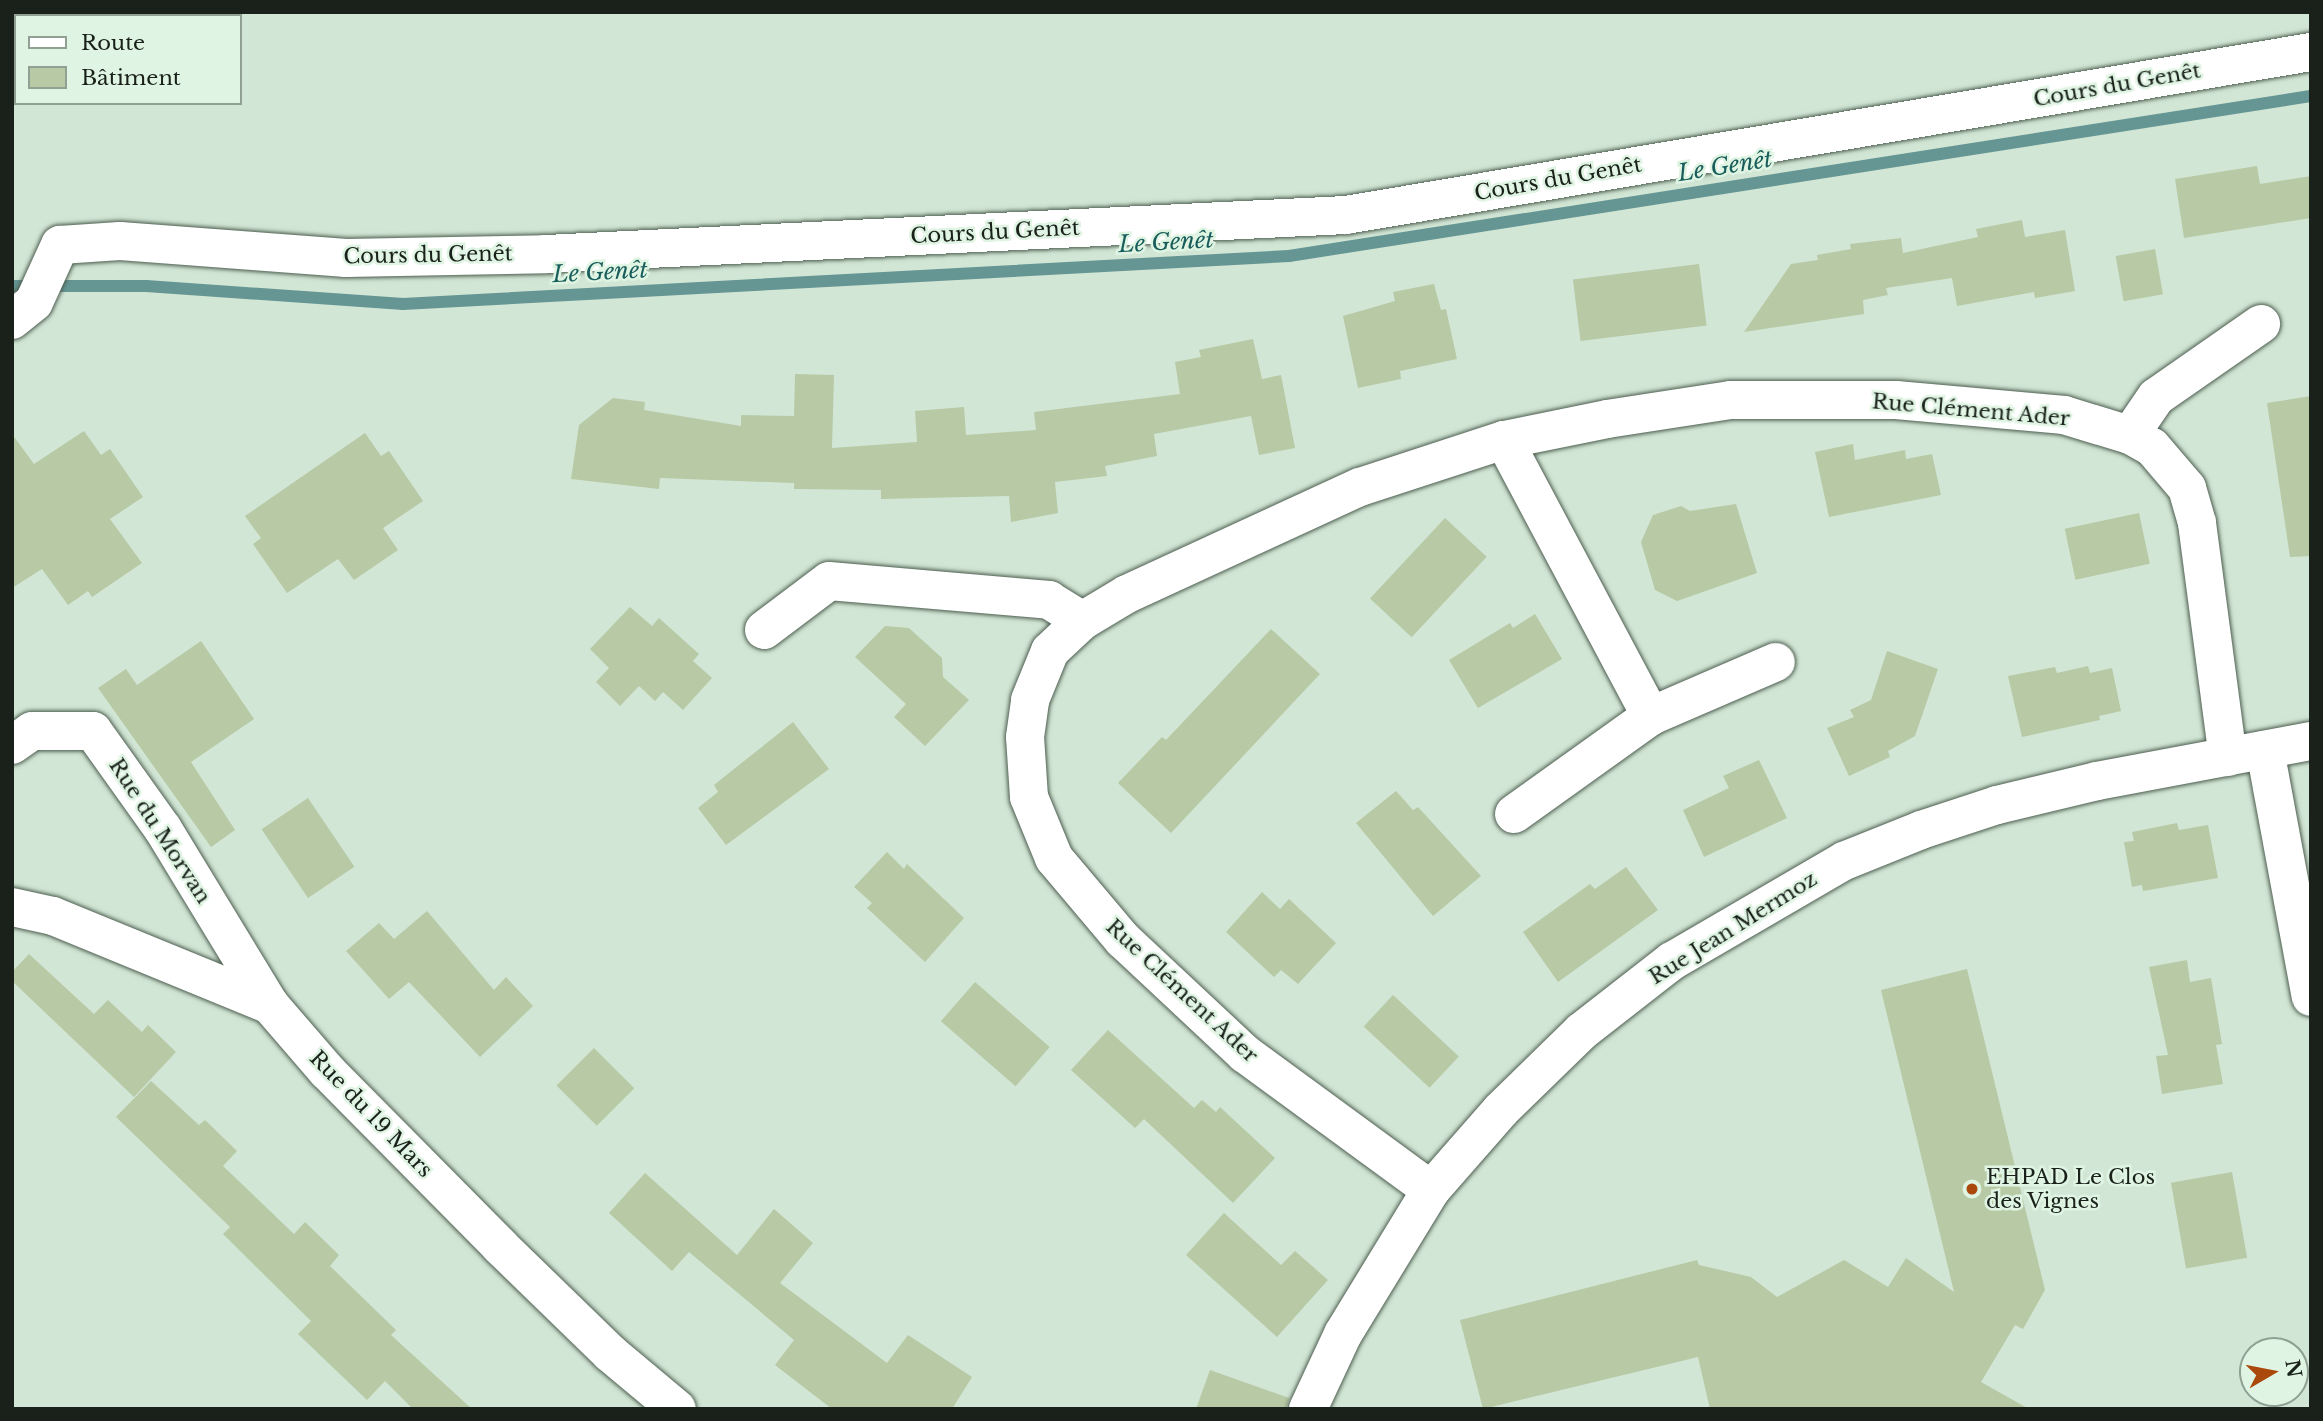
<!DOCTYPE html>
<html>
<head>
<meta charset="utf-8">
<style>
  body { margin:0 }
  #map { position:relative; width:2323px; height:1421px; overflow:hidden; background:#d2e6d5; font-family:"Libre Baskerville",serif }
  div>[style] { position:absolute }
  .stream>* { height:12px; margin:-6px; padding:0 6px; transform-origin:6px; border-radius:6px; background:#659694 }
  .building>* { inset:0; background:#b7c9a5; transform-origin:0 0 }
  .roads { filter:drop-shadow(0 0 2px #4d5e50) drop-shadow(0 0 2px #4d5e50) }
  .minor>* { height:38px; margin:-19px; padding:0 19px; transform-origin:19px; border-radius:19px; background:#fff }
  .dots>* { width:19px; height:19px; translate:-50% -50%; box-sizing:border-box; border:4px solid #dff4e2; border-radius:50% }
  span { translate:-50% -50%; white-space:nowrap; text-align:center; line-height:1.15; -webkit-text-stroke:5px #dff4e2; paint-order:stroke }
  .street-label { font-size:21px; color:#19211a }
  .poi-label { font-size:21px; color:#19211a }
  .left { translate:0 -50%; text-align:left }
  .water-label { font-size:23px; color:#185d5b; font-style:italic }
  .frame { position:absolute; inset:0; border:14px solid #19211a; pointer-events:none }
  .legend { position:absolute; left:14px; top:14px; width:228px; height:91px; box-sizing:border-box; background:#dff4e2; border:2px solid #90a092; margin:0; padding:9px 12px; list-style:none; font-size:21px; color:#19211a }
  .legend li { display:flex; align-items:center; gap:14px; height:35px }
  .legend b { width:35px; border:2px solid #90a092 }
  .north { position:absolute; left:2239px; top:1337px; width:70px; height:70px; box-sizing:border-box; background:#dff4e2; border:2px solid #90a092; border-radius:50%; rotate:80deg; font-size:19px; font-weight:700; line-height:28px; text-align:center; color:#19211a }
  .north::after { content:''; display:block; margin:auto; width:24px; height:32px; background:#ab490c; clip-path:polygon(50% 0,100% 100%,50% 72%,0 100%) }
</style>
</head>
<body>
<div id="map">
  <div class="stream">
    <div style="left:12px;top:286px;width:134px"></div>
    <div style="left:146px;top:286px;width:258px;rotate:4deg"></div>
    <div style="left:403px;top:304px;width:887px;rotate:-3.1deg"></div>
    <div style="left:1289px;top:256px;width:1034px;rotate:-8.9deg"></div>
  </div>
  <div class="building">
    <div style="clip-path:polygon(2257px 166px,2260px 184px,2311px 176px,2311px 218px,2184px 238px,2175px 179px)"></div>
    <div style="clip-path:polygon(2022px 220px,2025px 237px,2065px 230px,2075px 291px,2035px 298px,2034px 292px,1957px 306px,1952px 278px,1886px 288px,1888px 295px,1863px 300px,1864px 314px,1744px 332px,1791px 264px,1818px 260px,1817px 255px,1851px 249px,1850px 244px,1901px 238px,1903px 253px,1978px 237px,1976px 229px)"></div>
    <div style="left:2155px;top:249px;width:46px;height:40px;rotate:80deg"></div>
    <div style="left:1699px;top:264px;width:62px;height:127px;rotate:83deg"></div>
    <div style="clip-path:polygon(1434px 284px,1441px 310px,1446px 309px,1457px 359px,1400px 371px,1401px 379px,1358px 388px,1343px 316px,1395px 301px,1393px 292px)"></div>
    <div style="clip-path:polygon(1253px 339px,1262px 379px,1281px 375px,1295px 448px,1259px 455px,1251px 416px,1154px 434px,1157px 456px,1105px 466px,1107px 476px,1055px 482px,1058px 513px,1011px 522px,1009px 496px,881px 499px,881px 490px,794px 489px,794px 483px,660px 478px,659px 489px,571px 479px,579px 425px,613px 398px,645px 402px,644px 410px,741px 426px,741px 415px,794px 416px,795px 374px,834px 375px,832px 448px,917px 442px,915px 411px,964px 407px,966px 435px,1036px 430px,1034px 412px,1180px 394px,1175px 362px,1201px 357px,1199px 350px)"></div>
    <div style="clip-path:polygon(2311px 396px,2311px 556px,2290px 557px,2267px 403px)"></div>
    <div style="clip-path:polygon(84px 431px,101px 455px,110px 449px,143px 497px,110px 519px,142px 563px,92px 597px,88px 591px,68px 605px,42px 569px,12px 588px,12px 434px,34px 464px)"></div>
    <div style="clip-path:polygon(365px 433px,381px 456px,389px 451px,423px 501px,383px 528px,398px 550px,354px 580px,338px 559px,287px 593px,253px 544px,261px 538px,245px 516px)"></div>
    <div style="clip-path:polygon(1853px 444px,1855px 460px,1905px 450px,1906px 459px,1932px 454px,1941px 495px,1829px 517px,1815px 452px)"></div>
    <div style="clip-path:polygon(1736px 504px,1757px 573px,1677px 601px,1655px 590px,1641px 542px,1653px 515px,1681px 506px,1690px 511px)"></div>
    <div style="left:2139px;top:513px;width:52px;height:76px;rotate:78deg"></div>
    <div style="left:1445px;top:518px;width:57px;height:110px;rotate:43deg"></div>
    <div style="clip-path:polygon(630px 607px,652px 626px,659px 618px,699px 654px,693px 661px,712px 678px,683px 710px,663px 692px,655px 701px,639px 686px,620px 706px,596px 682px,609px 668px,590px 649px)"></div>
    <div style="clip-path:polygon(1535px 614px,1562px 659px,1478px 708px,1449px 660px,1510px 623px,1513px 628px)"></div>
    <div style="clip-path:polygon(885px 626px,909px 628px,942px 658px,943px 677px,969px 700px,925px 746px,894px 717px,906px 704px,855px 657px)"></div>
    <div style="clip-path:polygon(1271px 629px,1320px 674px,1171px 833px,1118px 783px,1162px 737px,1166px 740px)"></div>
    <div style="clip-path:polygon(201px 641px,254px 719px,191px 762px,235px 830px,211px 847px,98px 688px,126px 669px,137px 685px)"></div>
    <div style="clip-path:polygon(1887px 651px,1938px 669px,1915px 736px,1888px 751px,1890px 757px,1849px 776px,1827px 728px,1854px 717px,1850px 710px,1871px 700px)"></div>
    <div style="clip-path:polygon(2088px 666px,2090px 673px,2112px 668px,2121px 711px,2099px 716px,2100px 720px,2022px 737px,2008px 676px,2055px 667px,2057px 673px)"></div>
    <div style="clip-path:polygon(793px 722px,829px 769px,726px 845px,698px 808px,718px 792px,714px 785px)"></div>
    <div style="clip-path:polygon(1759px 760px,1787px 818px,1704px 857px,1683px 810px,1729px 788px,1723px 776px)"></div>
    <div style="clip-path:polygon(1396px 791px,1413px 810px,1418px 807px,1481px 876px,1433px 916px,1356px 823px)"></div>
    <div style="left:308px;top:798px;width:83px;height:56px;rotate:56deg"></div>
    <div style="clip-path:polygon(2177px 823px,2179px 830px,2208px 825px,2218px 878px,2143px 891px,2142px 885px,2132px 887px,2124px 842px,2134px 841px,2132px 832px)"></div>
    <div style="clip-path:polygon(887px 852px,904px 869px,907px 864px,964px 918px,925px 962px,867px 908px,872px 903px,854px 887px)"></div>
    <div style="clip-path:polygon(1626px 867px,1658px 910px,1558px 982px,1523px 932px,1590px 884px,1595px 889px)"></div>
    <div style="clip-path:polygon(1262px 892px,1280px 909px,1289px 899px,1336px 943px,1298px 984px,1281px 970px,1274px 977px,1226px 932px)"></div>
    <div style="clip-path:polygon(427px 911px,494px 990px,506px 977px,533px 1006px,480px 1057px,409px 982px,389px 999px,346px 951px,379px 923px,394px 939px)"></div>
    <div style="clip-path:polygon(29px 954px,94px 1014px,108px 1000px,142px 1032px,148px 1025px,176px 1052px,134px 1097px,12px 981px,12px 972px)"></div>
    <div style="clip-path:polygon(2187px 960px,2190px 982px,2211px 978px,2222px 1044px,2216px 1045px,2223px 1084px,2162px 1094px,2156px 1056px,2168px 1055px,2149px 967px)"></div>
    <div style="clip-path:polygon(1967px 969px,2045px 1290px,2023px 1329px,2015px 1325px,1981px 1382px,2029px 1409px,1710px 1409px,1698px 1357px,1483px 1409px,1460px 1320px,1697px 1260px,1699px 1265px,1751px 1277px,1777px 1297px,1844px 1260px,1888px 1287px,1906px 1258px,1954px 1292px,1881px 990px)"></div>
    <div style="left:975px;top:982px;width:99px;height:52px;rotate:41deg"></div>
    <div style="left:1393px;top:995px;width:90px;height:43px;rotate:43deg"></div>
    <div style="clip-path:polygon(1108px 1030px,1194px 1108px,1202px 1100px,1216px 1112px,1220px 1107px,1275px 1158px,1233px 1203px,1144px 1119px,1135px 1128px,1071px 1070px)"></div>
    <div style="left:594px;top:1048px;width:57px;height:53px;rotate:45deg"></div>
    <div style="clip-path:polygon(151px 1081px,199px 1125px,205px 1120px,237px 1151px,223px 1166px,294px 1234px,305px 1222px,339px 1255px,330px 1266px,396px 1330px,391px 1335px,472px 1409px,413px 1409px,385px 1381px,367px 1400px,298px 1334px,311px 1321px,223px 1234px,230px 1227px,116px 1117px)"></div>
    <div style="left:2232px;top:1172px;width:87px;height:62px;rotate:80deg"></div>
    <div style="clip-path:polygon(645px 1173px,737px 1255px,774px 1209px,813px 1243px,780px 1283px,887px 1363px,908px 1335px,972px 1377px,952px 1409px,832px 1409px,775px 1365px,794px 1340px,689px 1252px,672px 1271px,609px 1213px)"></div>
    <div style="clip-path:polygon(1224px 1213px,1281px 1265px,1295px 1251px,1328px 1280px,1277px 1337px,1186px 1255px)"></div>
    <div style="clip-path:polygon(1210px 1370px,1289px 1398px,1286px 1409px,1196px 1409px)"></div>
  </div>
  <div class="roads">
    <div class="minor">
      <div style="left:12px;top:320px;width:28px;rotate:-39deg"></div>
      <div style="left:34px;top:302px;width:63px;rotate:-65.5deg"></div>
      <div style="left:60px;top:245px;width:60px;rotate:-3.8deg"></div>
      <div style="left:120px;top:241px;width:227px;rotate:4.3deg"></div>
      <div style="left:346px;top:258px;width:200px;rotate:-1.1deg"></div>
      <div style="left:546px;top:254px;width:801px;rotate:-2.79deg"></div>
      <div style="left:1346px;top:215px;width:979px;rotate:-9.59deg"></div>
      <div style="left:2130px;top:435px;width:46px;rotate:-55.6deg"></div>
      <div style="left:2156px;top:397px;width:128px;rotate:-34.8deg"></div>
      <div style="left:1504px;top:440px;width:313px;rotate:62deg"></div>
      <div style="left:764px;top:630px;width:81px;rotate:-37deg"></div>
      <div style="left:829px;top:581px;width:221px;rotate:4.9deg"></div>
      <div style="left:1049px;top:600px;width:39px;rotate:32deg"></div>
      <div style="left:12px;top:745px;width:24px;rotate:-35deg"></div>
      <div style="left:32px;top:731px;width:61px"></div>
      <div style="left:93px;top:731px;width:120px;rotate:54.5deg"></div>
      <div style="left:163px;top:829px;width:206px;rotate:58.7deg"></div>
      <div style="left:2265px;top:750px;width:251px;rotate:79.5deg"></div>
      <div style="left:1514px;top:814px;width:168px;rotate:-35.6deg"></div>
      <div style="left:1651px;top:716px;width:136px;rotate:-23.4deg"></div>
      <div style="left:12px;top:907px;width:42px;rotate:12.4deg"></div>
      <div style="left:53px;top:916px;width:235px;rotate:22.3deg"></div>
      <div style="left:270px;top:1005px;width:87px;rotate:49.2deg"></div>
      <div style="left:327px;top:1071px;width:246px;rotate:45.3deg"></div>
      <div style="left:500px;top:1246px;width:153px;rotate:44.2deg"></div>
      <div style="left:610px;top:1353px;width:87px;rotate:39.9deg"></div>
      <div style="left:1431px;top:1190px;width:230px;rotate:-143.8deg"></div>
      <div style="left:1245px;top:1054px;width:167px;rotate:-136.9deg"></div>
      <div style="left:1123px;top:940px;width:107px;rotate:-130.1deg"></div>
      <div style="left:1054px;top:858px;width:66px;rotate:-112.3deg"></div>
      <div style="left:1029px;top:797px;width:60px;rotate:-93.8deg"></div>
      <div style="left:1025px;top:737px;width:37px;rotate:-82deg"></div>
      <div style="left:1030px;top:700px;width:53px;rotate:-67.8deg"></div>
      <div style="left:1050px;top:651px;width:44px;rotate:-43.2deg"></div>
      <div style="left:1082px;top:621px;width:52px;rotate:-31deg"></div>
      <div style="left:1127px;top:594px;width:256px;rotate:-24.7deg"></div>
      <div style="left:1360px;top:487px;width:151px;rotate:-18.1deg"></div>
      <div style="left:1504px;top:440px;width:105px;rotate:-11.5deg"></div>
      <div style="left:1607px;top:419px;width:125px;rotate:-8.7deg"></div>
      <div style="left:1731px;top:400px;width:165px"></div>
      <div style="left:1896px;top:400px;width:169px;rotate:5.1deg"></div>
      <div style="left:2064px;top:415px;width:69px;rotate:16.9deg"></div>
      <div style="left:2130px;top:435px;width:25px;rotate:29deg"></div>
      <div style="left:2152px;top:447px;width:54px;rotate:49.5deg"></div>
      <div style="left:2187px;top:488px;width:36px;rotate:74deg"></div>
      <div style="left:2197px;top:523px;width:236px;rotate:82.5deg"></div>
      <div style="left:1308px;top:1409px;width:83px;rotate:-65deg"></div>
      <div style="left:1343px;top:1334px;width:169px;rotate:-58.6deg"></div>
      <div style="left:1431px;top:1190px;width:106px;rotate:-48.8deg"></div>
      <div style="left:1501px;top:1110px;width:113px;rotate:-44.3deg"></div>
      <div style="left:1582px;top:1031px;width:114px;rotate:-37.9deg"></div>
      <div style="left:1672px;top:961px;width:199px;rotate:-30.2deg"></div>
      <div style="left:1844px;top:861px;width:83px;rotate:-21.9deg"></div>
      <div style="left:1921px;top:830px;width:80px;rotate:-18.2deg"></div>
      <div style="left:1997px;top:805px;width:103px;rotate:-13.5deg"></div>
      <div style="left:2097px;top:781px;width:218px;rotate:-10.6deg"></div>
    </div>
  </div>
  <div class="dots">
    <div style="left:1972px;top:1189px;background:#ab490c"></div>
  </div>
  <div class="street-label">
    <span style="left:2117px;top:85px;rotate:-10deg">Cours du Genêt</span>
    <span style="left:1558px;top:179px;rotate:-10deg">Cours du Genêt</span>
    <span style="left:995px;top:232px;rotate:-3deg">Cours du Genêt</span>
    <span style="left:428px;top:255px;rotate:-1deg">Cours du Genêt</span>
    <span style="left:1971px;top:410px;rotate:5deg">Rue Clément Ader</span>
    <span style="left:160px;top:831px;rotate:57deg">Rue du Morvan</span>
    <span style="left:1733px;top:928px;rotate:-32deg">Rue Jean Mermoz</span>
    <span style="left:1182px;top:991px;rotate:43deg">Rue Clément Ader</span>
    <span style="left:371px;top:1114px;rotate:46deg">Rue du 19 Mars</span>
  </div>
  <div class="poi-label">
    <span class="left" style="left:1986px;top:1189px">EHPAD Le Clos<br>des Vignes</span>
  </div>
  <div class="water-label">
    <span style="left:1725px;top:166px;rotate:-9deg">Le Genêt</span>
    <span style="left:1166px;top:242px;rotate:-3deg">Le Genêt</span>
    <span style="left:600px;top:272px;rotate:-3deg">Le Genêt</span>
  </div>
  <div class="frame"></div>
  <ul class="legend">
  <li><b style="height:9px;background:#fff"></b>Route</li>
  <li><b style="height:19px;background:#b7c9a5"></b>Bâtiment</li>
  </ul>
  <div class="north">N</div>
</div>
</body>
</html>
